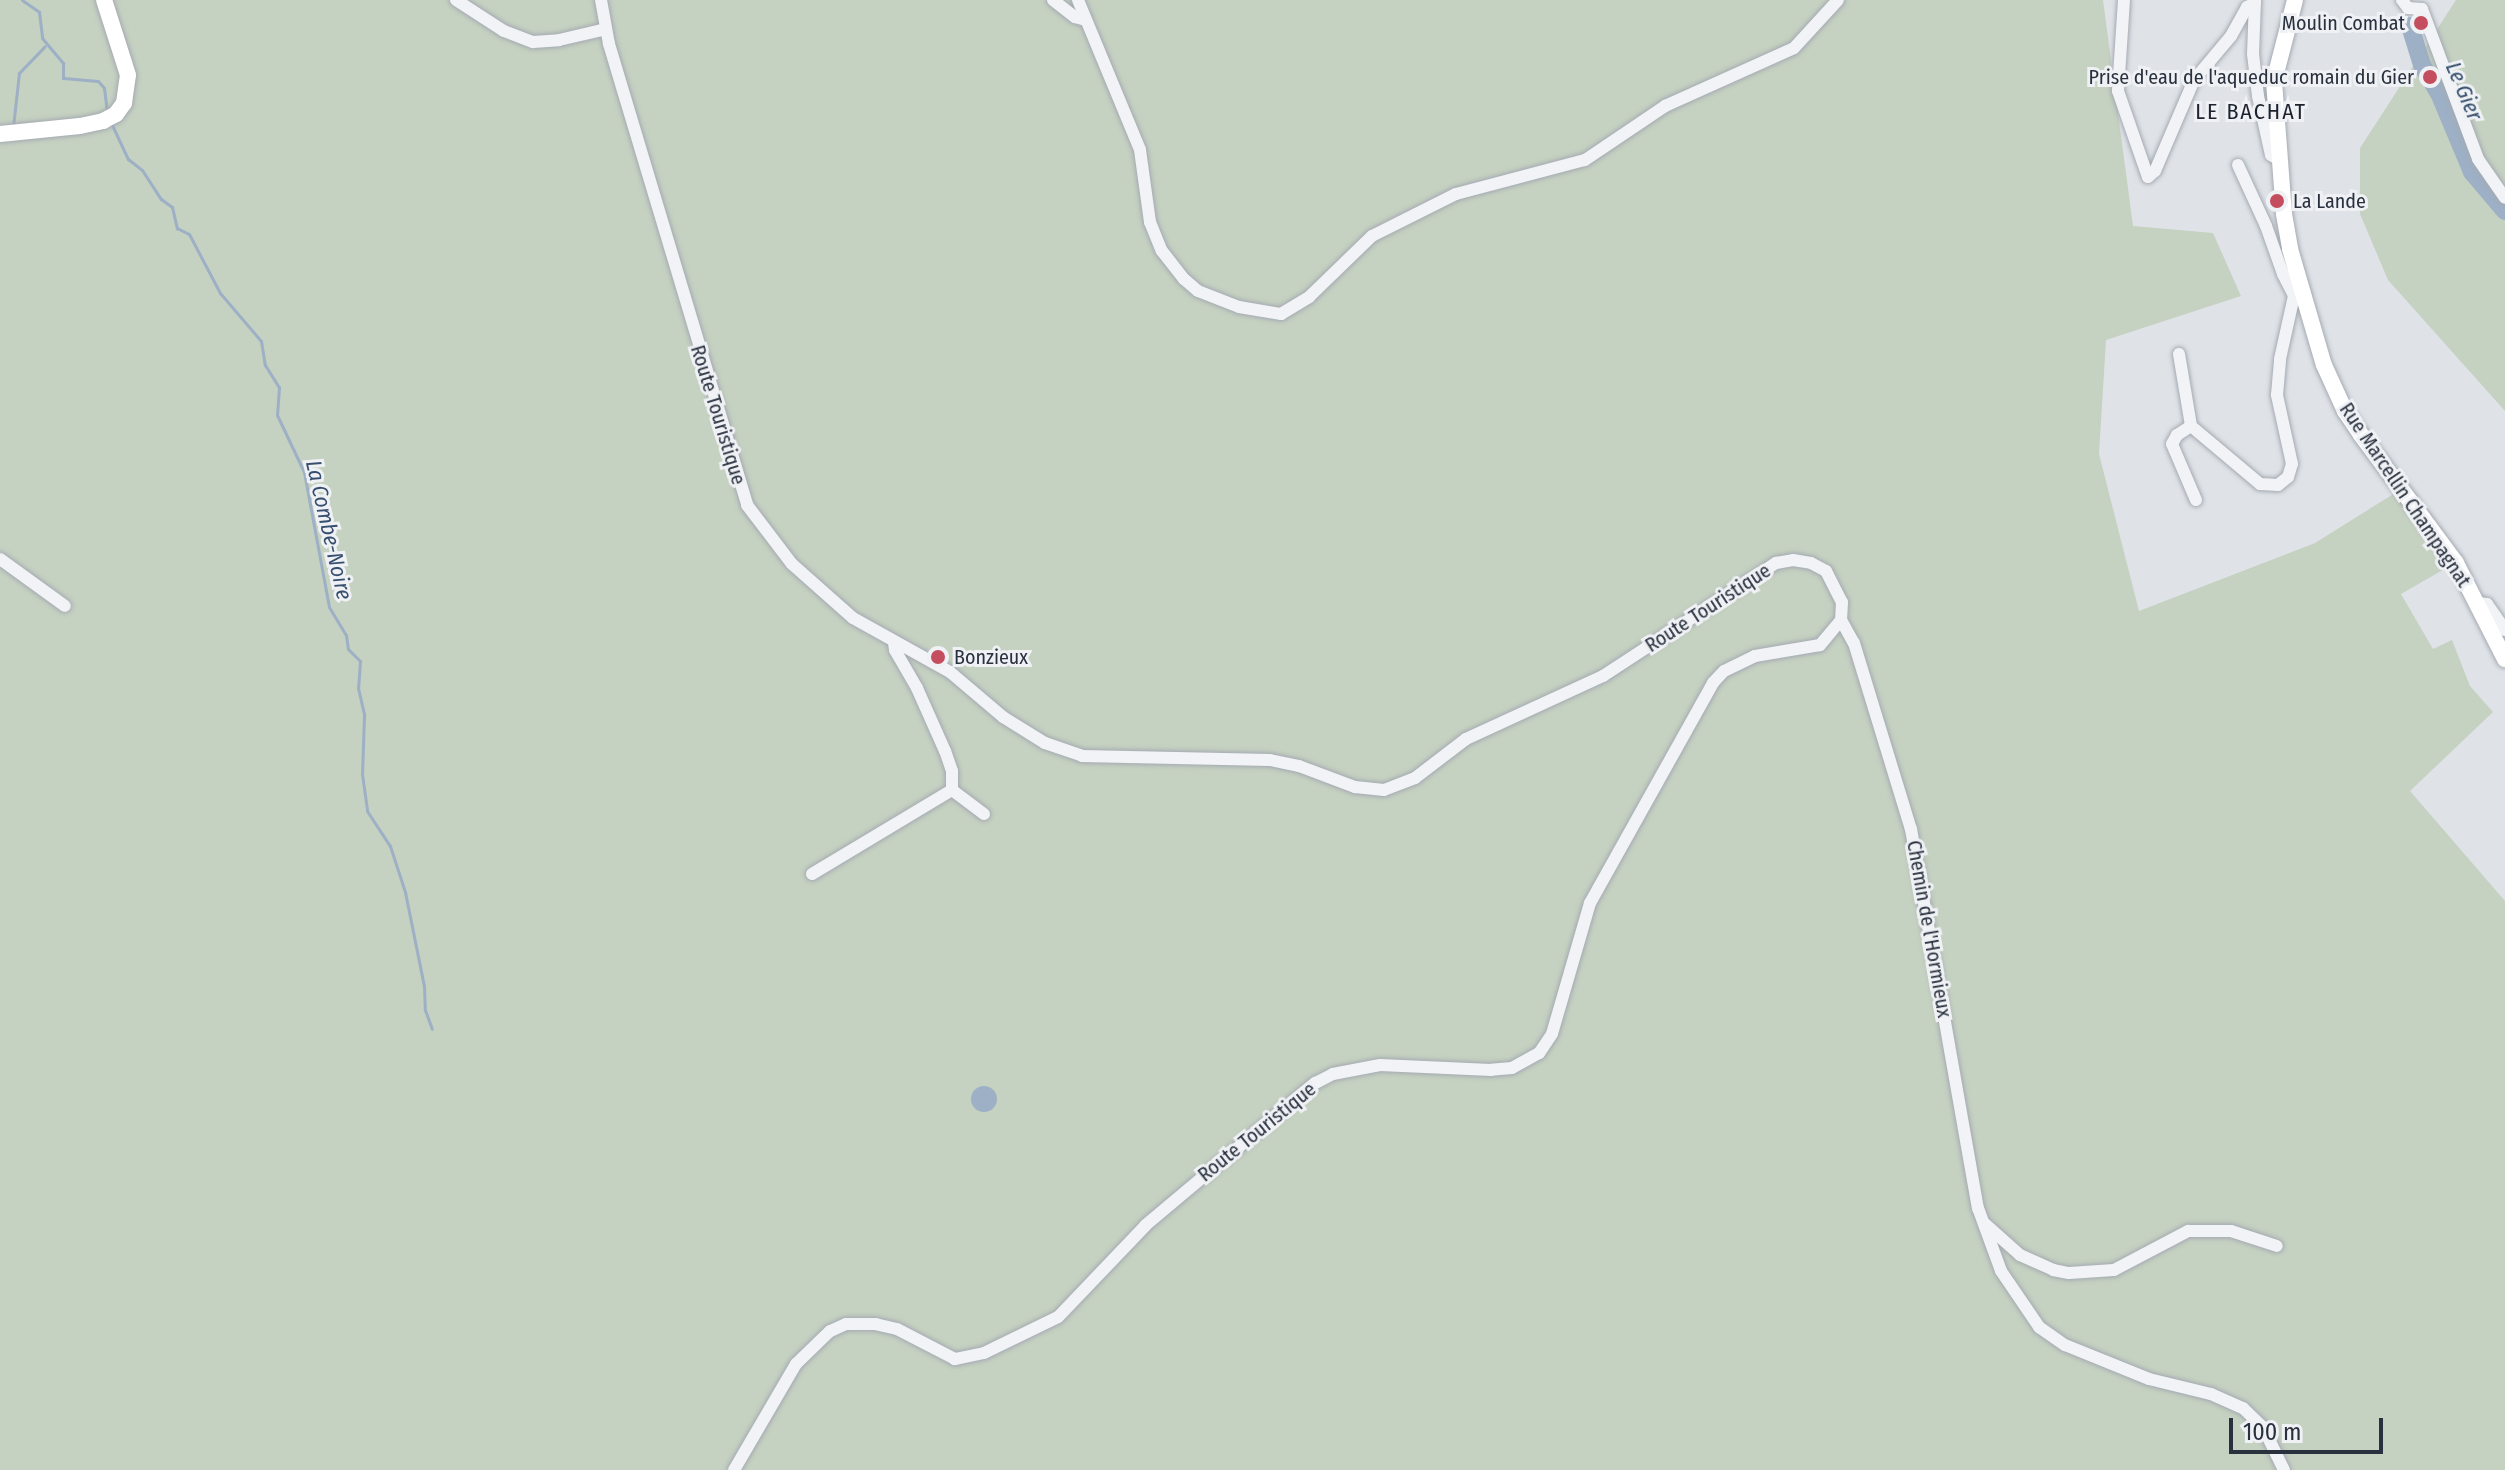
<!DOCTYPE html>
<html>
<head>
<meta charset="utf-8">
<style>
  body { margin:0 }
  #map { position:relative; width:2505px; height:1470px; overflow:hidden; background:#dfe3e8; font-family:"Fira Sans Condensed",sans-serif }
  div>[style] { position:absolute }
  .green>* { inset:0; background:#c5d1c1 }
  .water>* { inset:0; background:#9db0c5 }
  .round { border-radius:50% }
  .stream>* { height:3px; margin:-1.5px; padding:0 1.5px; transform-origin:1.5px; border-radius:1.5px; background:#9db0c5 }
  .river>* { height:18px; margin:-9px; padding:0 9px; transform-origin:9px; border-radius:9px; background:#9db0c5 }
  .roads { filter:drop-shadow(0 0 2px #a5aab2) drop-shadow(0 0 2px #a5aab2) }
  .minor>* { height:12px; margin:-6px; padding:0 6px; transform-origin:6px; border-radius:6px; background:#f2f3f6 }
  .major>* { height:16px; margin:-8px; padding:0 8px; transform-origin:8px; border-radius:8px; background:#fff }
  .dots>* { width:22px; height:22px; translate:-50% -50%; box-sizing:border-box; border:4px solid #eff1f5; border-radius:50% }
  span { translate:-50% -50%; white-space:nowrap; text-align:center; line-height:1.15; -webkit-text-stroke:6px #eff1f5; paint-order:stroke }
  .poi-label { font-size:20px; color:#29313e }
  .right { translate:-100% -50%; text-align:right }
  .left { translate:0 -50%; text-align:left }
  .street-label { font-size:20px; color:#29313e }
  .water-label { font-size:22px; color:#364f6e; font-style:italic }
  .neighbourhood-label { font-size:22px; color:#1c222e; letter-spacing:2px }
  .scale { position:absolute; left:2229px; top:1418px; width:154px; height:36px; box-sizing:border-box; border:4px solid #29313e; border-top:0; padding-left:10px; font-size:24px; line-height:28px; white-space:nowrap; color:#29313e; -webkit-text-stroke:6px #eff1f5; paint-order:stroke }
</style>
</head>
<body>
<div id="map">
  <div class="green">
    <div style="clip-path:polygon(0 0,2103px 0,2133px 226px,2213px 233px,2241px 296px,2106px 340px,2099px 454px,2139px 611px,2315px 543px,2395px 493px,2420px 521px,2448px 567px,2401px 594px,2433px 649px,2452px 640px,2470px 686px,2493px 712px,2410px 791px,2505px 901px,2505px 1470px,0 1470px)"></div>
    <div style="clip-path:polygon(2456px 0,2505px 0,2505px 411px,2388px 280px,2360px 214px,2360px 148px)"></div>
  </div>
  <div class="water">
    <div class="round" style="left:971px;top:1086px;width:26px;height:26px"></div>
  </div>
  <div class="stream">
    <div style="left:22px;top:0;width:21px;rotate:35deg"></div>
    <div style="left:39px;top:12px;width:26px;rotate:83deg"></div>
    <div style="left:42px;top:38px;width:33px;rotate:50deg"></div>
    <div style="left:63px;top:63px;width:15px;rotate:90deg"></div>
    <div style="left:63px;top:78px;width:35px;rotate:5deg"></div>
    <div style="left:98px;top:81px;width:9px;rotate:49deg"></div>
    <div style="left:104px;top:88px;width:25px;rotate:83deg"></div>
    <div style="left:112px;top:125px;width:38px;rotate:65deg"></div>
    <div style="left:128px;top:159px;width:18px;rotate:38deg"></div>
    <div style="left:142px;top:170px;width:35px;rotate:57deg"></div>
    <div style="left:161px;top:199px;width:14px;rotate:36deg"></div>
    <div style="left:172px;top:207px;width:22px;rotate:77deg"></div>
    <div style="left:177px;top:228px;width:13px;rotate:27deg"></div>
    <div style="left:189px;top:234px;width:67px;rotate:62.3deg"></div>
    <div style="left:220px;top:293px;width:63px;rotate:49.5deg"></div>
    <div style="left:261px;top:341px;width:24px;rotate:81deg"></div>
    <div style="left:265px;top:365px;width:26px;rotate:58deg"></div>
    <div style="left:279px;top:387px;width:28px;rotate:94deg"></div>
    <div style="left:277px;top:415px;width:63px;rotate:64.7deg"></div>
    <div style="left:304px;top:472px;width:137px;rotate:79.5deg"></div>
    <div style="left:329px;top:607px;width:33px;rotate:59deg"></div>
    <div style="left:346px;top:635px;width:14px;rotate:82deg"></div>
    <div style="left:348px;top:649px;width:17px;rotate:45deg"></div>
    <div style="left:360px;top:661px;width:27px;rotate:94deg"></div>
    <div style="left:358px;top:688px;width:28px;rotate:77deg"></div>
    <div style="left:364px;top:715px;width:59px;rotate:91.9deg"></div>
    <div style="left:362px;top:774px;width:37px;rotate:82deg"></div>
    <div style="left:367px;top:811px;width:42px;rotate:56.7deg"></div>
    <div style="left:390px;top:846px;width:48px;rotate:71.9deg"></div>
    <div style="left:405px;top:892px;width:96px;rotate:78.6deg"></div>
    <div style="left:424px;top:986px;width:24px;rotate:88deg"></div>
    <div style="left:425px;top:1010px;width:20px;rotate:70deg"></div>
    <div style="left:13px;top:127px;width:54px;rotate:-83.7deg"></div>
    <div style="left:19px;top:73px;width:37px;rotate:-46deg"></div>
  </div>
  <div class="river">
    <div style="left:2410px;top:26px;width:41px;rotate:72.9deg"></div>
    <div style="left:2422px;top:65px;width:33px;rotate:59deg"></div>
    <div style="left:2439px;top:93px;width:86px;rotate:67.3deg"></div>
    <div style="left:2472px;top:172px;width:51px;rotate:49.8deg"></div>
  </div>
  <div class="roads">
    <div class="minor">
      <div style="left:456px;top:0;width:57px;rotate:32.9deg"></div>
      <div style="left:504px;top:31px;width:31px;rotate:21deg"></div>
      <div style="left:533px;top:42px;width:26px;rotate:-4deg"></div>
      <div style="left:559px;top:40px;width:48px;rotate:-13.2deg"></div>
      <div style="left:601px;top:0;width:45px;rotate:79.7deg"></div>
      <div style="left:609px;top:44px;width:481px;rotate:73.3deg"></div>
      <div style="left:747px;top:505px;width:74px;rotate:52.7deg"></div>
      <div style="left:792px;top:564px;width:81px;rotate:41.5deg"></div>
      <div style="left:853px;top:618px;width:111px;rotate:29.1deg"></div>
      <div style="left:950px;top:672px;width:70px;rotate:40.3deg"></div>
      <div style="left:1003px;top:717px;width:49px;rotate:31.8deg"></div>
      <div style="left:1045px;top:743px;width:39px;rotate:19deg"></div>
      <div style="left:1082px;top:756px;width:188px;rotate:1.2deg"></div>
      <div style="left:1270px;top:760px;width:30px;rotate:12deg"></div>
      <div style="left:1299px;top:766px;width:60px;rotate:20.6deg"></div>
      <div style="left:1355px;top:787px;width:29px;rotate:6deg"></div>
      <div style="left:1384px;top:790px;width:33px;rotate:-21deg"></div>
      <div style="left:1415px;top:778px;width:64px;rotate:-37.4deg"></div>
      <div style="left:1466px;top:739px;width:151px;rotate:-24.7deg"></div>
      <div style="left:1603px;top:676px;width:207px;rotate:-33.2deg"></div>
      <div style="left:1776px;top:563px;width:17px;rotate:-10deg"></div>
      <div style="left:1793px;top:560px;width:18px;rotate:9deg"></div>
      <div style="left:1811px;top:563px;width:17px;rotate:28deg"></div>
      <div style="left:1826px;top:571px;width:35px;rotate:63deg"></div>
      <div style="left:1842px;top:602px;width:18px;rotate:93deg"></div>
      <div style="left:1841px;top:620px;width:33px;rotate:130deg"></div>
      <div style="left:1820px;top:645px;width:66px;rotate:170.4deg"></div>
      <div style="left:1755px;top:656px;width:34px;rotate:154deg"></div>
      <div style="left:1724px;top:671px;width:16px;rotate:133deg"></div>
      <div style="left:1713px;top:683px;width:252px;rotate:119.2deg"></div>
      <div style="left:1590px;top:903px;width:136px;rotate:106.2deg"></div>
      <div style="left:1552px;top:1034px;width:23px;rotate:124deg"></div>
      <div style="left:1539px;top:1053px;width:31px;rotate:151deg"></div>
      <div style="left:1512px;top:1068px;width:21px;rotate:175deg"></div>
      <div style="left:1491px;top:1070px;width:111px;rotate:-177.4deg"></div>
      <div style="left:1380px;top:1065px;width:48px;rotate:169.2deg"></div>
      <div style="left:1333px;top:1074px;width:20px;rotate:153deg"></div>
      <div style="left:1315px;top:1083px;width:221px;rotate:140deg"></div>
      <div style="left:1146px;top:1225px;width:127px;rotate:133.7deg"></div>
      <div style="left:1058px;top:1317px;width:82px;rotate:154.1deg"></div>
      <div style="left:984px;top:1353px;width:30px;rotate:168deg"></div>
      <div style="left:955px;top:1359px;width:65px;rotate:-152.7deg"></div>
      <div style="left:897px;top:1329px;width:22px;rotate:-167deg"></div>
      <div style="left:876px;top:1324px;width:30px;rotate:180deg"></div>
      <div style="left:846px;top:1324px;width:17px;rotate:156deg"></div>
      <div style="left:830px;top:1331px;width:47px;rotate:135.9deg"></div>
      <div style="left:796px;top:1364px;width:123px;rotate:120.3deg"></div>
      <div style="left:1053px;top:0;width:28px;rotate:38deg"></div>
      <div style="left:1075px;top:17px;width:11px;rotate:15deg"></div>
      <div style="left:1078px;top:0;width:162px;rotate:67.5deg"></div>
      <div style="left:1140px;top:150px;width:73px;rotate:82.1deg"></div>
      <div style="left:1150px;top:222px;width:31px;rotate:68deg"></div>
      <div style="left:1162px;top:251px;width:36px;rotate:52deg"></div>
      <div style="left:1184px;top:279px;width:18px;rotate:41deg"></div>
      <div style="left:1198px;top:291px;width:44px;rotate:21.3deg"></div>
      <div style="left:1239px;top:307px;width:43px;rotate:9.5deg"></div>
      <div style="left:1281px;top:314px;width:33px;rotate:-31deg"></div>
      <div style="left:1309px;top:297px;width:88px;rotate:-44.1deg"></div>
      <div style="left:1372px;top:236px;width:94px;rotate:-26.6deg"></div>
      <div style="left:1456px;top:194px;width:133px;rotate:-14.8deg"></div>
      <div style="left:1585px;top:160px;width:97px;rotate:-34deg"></div>
      <div style="left:1665px;top:106px;width:141px;rotate:-24.2deg"></div>
      <div style="left:1794px;top:48px;width:65px;rotate:-47.5deg"></div>
      <div style="left:2124px;top:0;width:91px;rotate:93.8deg"></div>
      <div style="left:2118px;top:91px;width:91px;rotate:70.8deg"></div>
      <div style="left:2148px;top:177px;width:9px;rotate:-41deg"></div>
      <div style="left:2155px;top:171px;width:99px;rotate:-66.8deg"></div>
      <div style="left:2194px;top:80px;width:57px;rotate:-49.9deg"></div>
      <div style="left:2231px;top:36px;width:33px;rotate:-61deg"></div>
      <div style="left:2247px;top:7px;width:9px;rotate:-27deg"></div>
      <div style="left:2255px;top:0;width:54px;rotate:92.1deg"></div>
      <div style="left:2253px;top:54px;width:42px;rotate:83.2deg"></div>
      <div style="left:2258px;top:96px;width:60px;rotate:77.6deg"></div>
      <div style="left:2271px;top:155px;width:12px;rotate:31deg"></div>
      <div style="left:2402px;top:0;width:10px;rotate:53deg"></div>
      <div style="left:2408px;top:8px;width:14px;rotate:4deg"></div>
      <div style="left:2422px;top:9px;width:160px;rotate:69.5deg"></div>
      <div style="left:2478px;top:159px;width:47px;rotate:55.3deg"></div>
      <div style="left:2238px;top:165px;width:67px;rotate:65.3deg"></div>
      <div style="left:2266px;top:226px;width:51px;rotate:70.5deg"></div>
      <div style="left:2283px;top:274px;width:25px;rotate:63deg"></div>
      <div style="left:2294px;top:296px;width:5px;rotate:-11deg"></div>
      <div style="left:2179px;top:354px;width:73px;rotate:80.5deg"></div>
      <div style="left:2191px;top:426px;width:90px;rotate:40deg"></div>
      <div style="left:2260px;top:484px;width:18px;rotate:3deg"></div>
      <div style="left:2278px;top:485px;width:13px;rotate:-39deg"></div>
      <div style="left:2288px;top:477px;width:14px;rotate:-73deg"></div>
      <div style="left:2292px;top:464px;width:71px;rotate:-102.3deg"></div>
      <div style="left:2277px;top:395px;width:36px;rotate:-85deg"></div>
      <div style="left:2280px;top:359px;width:65px;rotate:-77.5deg"></div>
      <div style="left:2191px;top:426px;width:17px;rotate:147deg"></div>
      <div style="left:2177px;top:435px;width:10px;rotate:119deg"></div>
      <div style="left:2172px;top:444px;width:61px;rotate:66.8deg"></div>
      <div style="left:0;top:559px;width:80px;rotate:35.9deg"></div>
      <div style="left:2477px;top:603px;width:10px;rotate:6deg"></div>
      <div style="left:2487px;top:604px;width:32px;rotate:55deg"></div>
      <div style="left:1841px;top:620px;width:26px;rotate:61deg"></div>
      <div style="left:1854px;top:643px;width:195px;rotate:73deg"></div>
      <div style="left:1911px;top:829px;width:385px;rotate:80deg"></div>
      <div style="left:1978px;top:1208px;width:67px;rotate:69.9deg"></div>
      <div style="left:2001px;top:1271px;width:68px;rotate:55.8deg"></div>
      <div style="left:2039px;top:1327px;width:32px;rotate:35deg"></div>
      <div style="left:2065px;top:1345px;width:91px;rotate:22deg"></div>
      <div style="left:2149px;top:1379px;width:64px;rotate:13.6deg"></div>
      <div style="left:2211px;top:1394px;width:35px;rotate:24deg"></div>
      <div style="left:2243px;top:1408px;width:28px;rotate:44deg"></div>
      <div style="left:2263px;top:1427px;width:48px;rotate:64deg"></div>
      <div style="left:952px;top:790px;width:40px;rotate:37deg"></div>
      <div style="left:812px;top:874px;width:163px;rotate:-31deg"></div>
      <div style="left:952px;top:790px;width:19px;rotate:-90deg"></div>
      <div style="left:952px;top:771px;width:21px;rotate:-109deg"></div>
      <div style="left:945px;top:751px;width:69px;rotate:-114deg"></div>
      <div style="left:917px;top:688px;width:44px;rotate:-120.1deg"></div>
      <div style="left:895px;top:650px;width:7px;rotate:-98deg"></div>
      <div style="left:1984px;top:1223px;width:48px;rotate:41.6deg"></div>
      <div style="left:2020px;top:1255px;width:36px;rotate:24deg"></div>
      <div style="left:2053px;top:1270px;width:16px;rotate:11deg"></div>
      <div style="left:2069px;top:1273px;width:45px;rotate:-3.8deg"></div>
      <div style="left:2114px;top:1270px;width:84px;rotate:-27.8deg"></div>
      <div style="left:2188px;top:1231px;width:43px"></div>
      <div style="left:2231px;top:1231px;width:48px;rotate:18.1deg"></div>
    </div>
    <div class="major">
      <div style="left:2295px;top:0;width:84px;rotate:104.5deg"></div>
      <div style="left:2274px;top:81px;width:133px;rotate:85.7deg"></div>
      <div style="left:2284px;top:214px;width:36px;rotate:80deg"></div>
      <div style="left:2290px;top:249px;width:121px;rotate:73.7deg"></div>
      <div style="left:2324px;top:365px;width:51px;rotate:65.5deg"></div>
      <div style="left:2345px;top:411px;width:29px;rotate:56deg"></div>
      <div style="left:2361px;top:435px;width:159px;rotate:53.4deg"></div>
      <div style="left:2456px;top:563px;width:108px;rotate:63deg"></div>
      <div style="left:0;top:134px;width:80px;rotate:-5.7deg"></div>
      <div style="left:80px;top:126px;width:24px;rotate:-12deg"></div>
      <div style="left:103px;top:121px;width:15px;rotate:-28deg"></div>
      <div style="left:116px;top:114px;width:14px;rotate:-54deg"></div>
      <div style="left:124px;top:103px;width:28px;rotate:-82deg"></div>
      <div style="left:128px;top:75px;width:79px;rotate:-107.7deg"></div>
    </div>
  </div>
  <div class="dots">
    <div style="left:2421px;top:23px;background:#c44d5e"></div>
    <div style="left:2430px;top:77px;background:#c44d5e"></div>
    <div style="left:2277px;top:201px;background:#c44d5e"></div>
    <div style="left:938px;top:657px;background:#c44d5e"></div>
  </div>
  <div class="poi-label">
    <span class="right" style="left:2405px;top:23px">Moulin Combat</span>
    <span class="right" style="left:2414px;top:77px">Prise d'eau de l'aqueduc romain du Gier</span>
    <span class="left" style="left:2293px;top:201px">La Lande</span>
    <span class="left" style="left:954px;top:657px">Bonzieux</span>
  </div>
  <div class="street-label">
    <span style="left:718px;top:415px;rotate:73deg">Route Touristique</span>
    <span style="left:2405px;top:495px;rotate:56deg">Rue Marcellin Champagnat</span>
    <span style="left:1708px;top:608px;rotate:-33deg">Route Touristique</span>
    <span style="left:1929px;top:929px;rotate:80deg">Chemin de l'Hormieux</span>
    <span style="left:1257px;top:1132px;rotate:-39deg">Route Touristique</span>
  </div>
  <div class="water-label">
    <span style="left:2464px;top:91px;rotate:67deg">Le Gier</span>
    <span style="left:329px;top:530px;rotate:77deg">La Combe-Noire</span>
  </div>
  <div class="neighbourhood-label">
    <span style="left:2251px;top:112px">LE BACHAT</span>
  </div>
  <div class="scale">100 m</div>
</div>
</body>
</html>
